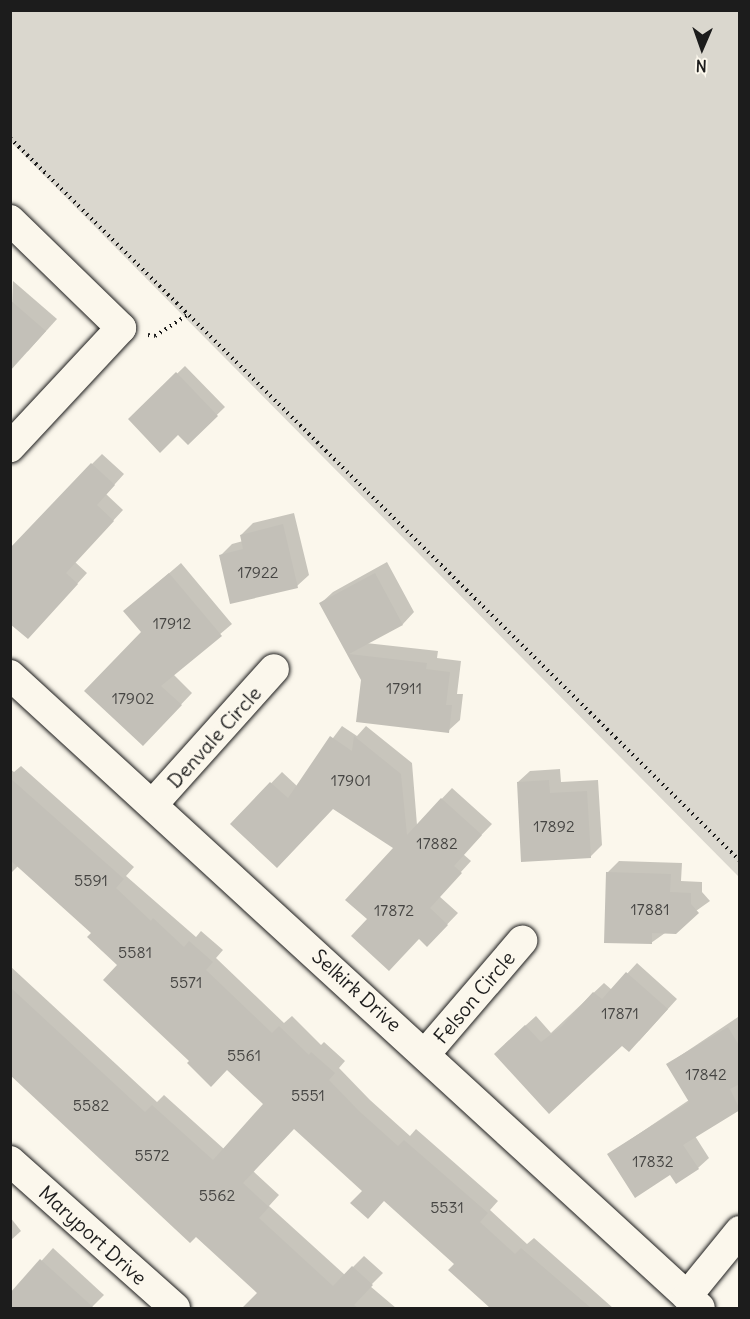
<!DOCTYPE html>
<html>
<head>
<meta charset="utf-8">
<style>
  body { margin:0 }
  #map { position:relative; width:750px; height:1319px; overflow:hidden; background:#fbf7ec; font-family:Delius,sans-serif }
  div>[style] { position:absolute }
  .green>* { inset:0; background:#dad7ce }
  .shadow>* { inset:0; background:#0003 }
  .building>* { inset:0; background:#c3c0b8 }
  .path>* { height:4px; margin-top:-2px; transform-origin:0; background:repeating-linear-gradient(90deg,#1c1c1c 0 1.5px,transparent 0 6px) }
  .roads { filter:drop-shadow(0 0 2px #1c1c1c) drop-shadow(0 0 2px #1c1c1c) }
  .minor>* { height:30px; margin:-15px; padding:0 15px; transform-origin:15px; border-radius:15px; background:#fbf7ec }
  span { translate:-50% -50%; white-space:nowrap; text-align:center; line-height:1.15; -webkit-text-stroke:5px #fbf7ec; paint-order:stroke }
  .number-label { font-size:16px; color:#464543 }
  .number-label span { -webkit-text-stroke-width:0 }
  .street-label { font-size:20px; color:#1c1c1c }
  .frame { position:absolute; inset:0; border:12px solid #1c1c1c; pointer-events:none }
  .north { position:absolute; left:672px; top:18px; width:60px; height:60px; -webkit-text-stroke:4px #fbf7ec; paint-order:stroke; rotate:182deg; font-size:16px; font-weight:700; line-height:24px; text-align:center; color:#1c1c1c }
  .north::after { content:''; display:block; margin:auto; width:21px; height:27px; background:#1c1c1c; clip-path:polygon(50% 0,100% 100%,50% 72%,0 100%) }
</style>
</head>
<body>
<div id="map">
  <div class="green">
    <div style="clip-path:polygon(10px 11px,739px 11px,739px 877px,11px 142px)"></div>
  </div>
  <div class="shadow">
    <div style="clip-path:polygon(13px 281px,57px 319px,28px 351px,10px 359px)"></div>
    <div style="clip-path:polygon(185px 366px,225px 407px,188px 443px,178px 433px,130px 419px)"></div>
    <div style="clip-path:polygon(102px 454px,124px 474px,106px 494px,123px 510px,75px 562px,87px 573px,38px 627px,92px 464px)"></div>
    <div style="clip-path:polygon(294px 513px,309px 575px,297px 586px,220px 556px,232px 544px,243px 541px,241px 535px,253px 523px)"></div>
    <div style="clip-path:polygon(387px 562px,414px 612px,403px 624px,366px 643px,438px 651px,437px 658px,461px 661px,457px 694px,463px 694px,460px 720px,448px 731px,362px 679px,321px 603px,333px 592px)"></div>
    <div style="clip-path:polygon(181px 563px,232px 624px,173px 674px,192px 693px,154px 733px,143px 632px,125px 611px)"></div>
    <div style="clip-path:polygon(342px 726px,357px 736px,366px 726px,412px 763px,417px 825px,452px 788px,492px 824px,463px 854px,471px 861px,439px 896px,458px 913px,438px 934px,419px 938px,369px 919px,395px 848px,333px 807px,232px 824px,282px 772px,297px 786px)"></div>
    <div style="clip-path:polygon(21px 766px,134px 867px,126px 876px,196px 937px,201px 931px,223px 950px,216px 958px,284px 1023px,292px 1016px,321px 1045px,324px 1042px,345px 1061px,339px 1068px,370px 1100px,410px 1136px,416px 1129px,498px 1201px,490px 1210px,527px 1244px,534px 1238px,613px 1308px,493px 1308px,450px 1269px,456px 1264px,385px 1199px,364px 1190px,295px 1127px,253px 1171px,279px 1195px,269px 1206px,345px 1275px,364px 1256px,383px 1273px,370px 1286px,396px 1308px,261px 1308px,252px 1301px,260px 1293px,13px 1075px,10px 1077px,10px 966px,157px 1102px,164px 1095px,224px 1149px,265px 1104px,227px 1068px,191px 1060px,93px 933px,19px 865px,10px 874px,10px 769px,14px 772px)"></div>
    <div style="clip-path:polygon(560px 769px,561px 782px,598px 780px,602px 845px,590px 857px,518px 782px,530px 771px)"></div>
    <div style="clip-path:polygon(619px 861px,682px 863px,681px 881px,702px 882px,702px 892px,710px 901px,651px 943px,608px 872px)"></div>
    <div style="clip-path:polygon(637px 963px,677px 999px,639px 1041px,622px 1044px,505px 1044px,536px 1016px,551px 1033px,604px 983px,612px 990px)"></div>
    <div style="clip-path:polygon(738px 1017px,740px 1109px,695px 1136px,709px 1158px,698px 1168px,671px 1173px,609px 1154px,689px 1100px,668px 1064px)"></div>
    <div style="clip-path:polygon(10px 1217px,21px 1231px,10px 1241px)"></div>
    <div style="clip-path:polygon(53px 1248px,104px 1295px,91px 1308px,10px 1308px,10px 1296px)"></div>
  </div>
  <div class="building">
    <div style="clip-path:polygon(10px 300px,46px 331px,10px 371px)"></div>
    <div style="clip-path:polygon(176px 372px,218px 416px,188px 445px,178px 435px,160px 453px,128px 419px)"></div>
    <div style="clip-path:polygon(91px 463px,115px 485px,97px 505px,114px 521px,66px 573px,78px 584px,28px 639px,10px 624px,10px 548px)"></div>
    <div style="clip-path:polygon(283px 524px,298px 588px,230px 604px,219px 555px,243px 549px,240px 535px)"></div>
    <div style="clip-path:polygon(169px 573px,222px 636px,161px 686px,182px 705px,143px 746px,84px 691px,141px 632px,123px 611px)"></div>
    <div style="clip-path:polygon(375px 573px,403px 625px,349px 654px,427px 663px,426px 669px,450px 672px,446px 705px,452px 705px,449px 733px,356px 722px,361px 680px,319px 603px)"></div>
    <div style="clip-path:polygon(330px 736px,352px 751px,354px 736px,401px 774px,407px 835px,441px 798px,482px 835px,454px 866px,462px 873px,430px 908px,448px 925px,427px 947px,419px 939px,389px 971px,351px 936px,367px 919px,345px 900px,393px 848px,333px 809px,277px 868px,230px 824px,270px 782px,288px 798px)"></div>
    <div style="clip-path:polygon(10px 778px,124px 879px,116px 888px,151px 921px,153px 918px,184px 947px,189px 941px,213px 962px,206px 970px,272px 1033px,279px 1026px,309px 1055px,311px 1052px,335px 1073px,329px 1080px,359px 1111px,398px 1146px,404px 1140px,488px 1213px,480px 1222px,515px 1254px,521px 1248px,591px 1308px,490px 1308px,448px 1270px,454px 1264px,384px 1201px,368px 1219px,350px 1203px,362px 1191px,294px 1129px,243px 1183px,269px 1207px,259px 1218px,333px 1286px,352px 1266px,373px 1285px,354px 1305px,358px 1308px,242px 1308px,257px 1293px,196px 1237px,190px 1243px,10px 1075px,10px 987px,145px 1112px,152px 1105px,213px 1160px,263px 1104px,227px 1070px,211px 1087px,187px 1063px,189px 1061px,103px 980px,117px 965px,87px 937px,91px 933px,10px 860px)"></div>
    <div style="clip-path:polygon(549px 780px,550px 793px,587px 791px,591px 858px,521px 862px,517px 782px)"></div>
    <div style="clip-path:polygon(606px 872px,671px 874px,670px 892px,691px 893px,691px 904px,699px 913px,676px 934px,652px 933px,652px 944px,604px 943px)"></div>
    <div style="clip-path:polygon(626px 972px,668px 1009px,629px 1052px,622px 1046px,549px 1114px,494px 1054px,525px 1025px,541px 1042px,562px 1026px,593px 992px,602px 999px)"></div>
    <div style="clip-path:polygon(728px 1027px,740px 1047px,740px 1084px,730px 1089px,740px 1110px,683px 1145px,699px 1169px,676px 1184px,670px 1175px,635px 1198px,607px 1154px,689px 1102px,666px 1064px)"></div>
    <div style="clip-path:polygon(40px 1259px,94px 1308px,10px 1308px,10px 1293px)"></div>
  </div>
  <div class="path">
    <div style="left:10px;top:138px;width:1027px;rotate:44.72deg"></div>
    <div style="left:148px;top:335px;width:7px;rotate:8deg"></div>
    <div style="left:155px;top:336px;width:38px;rotate:-33deg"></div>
  </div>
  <div class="roads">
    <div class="minor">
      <div style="left:10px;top:220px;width:155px;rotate:44.2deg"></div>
      <div style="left:121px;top:328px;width:163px;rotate:133deg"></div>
      <div style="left:10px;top:675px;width:936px;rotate:42.53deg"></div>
      <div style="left:153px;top:804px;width:181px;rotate:-48.1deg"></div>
      <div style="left:426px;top:1053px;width:148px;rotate:-49.4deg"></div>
      <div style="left:10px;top:1161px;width:221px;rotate:41.7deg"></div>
      <div style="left:687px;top:1296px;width:84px;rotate:-50.8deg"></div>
    </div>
  </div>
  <div class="number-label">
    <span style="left:258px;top:572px">17922</span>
    <span style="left:172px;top:623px">17912</span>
    <span style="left:404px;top:688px">17911</span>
    <span style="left:133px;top:698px">17902</span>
    <span style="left:351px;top:780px">17901</span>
    <span style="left:554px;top:826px">17892</span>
    <span style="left:437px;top:843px">17882</span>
    <span style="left:91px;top:880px">5591</span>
    <span style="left:650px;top:909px">17881</span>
    <span style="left:394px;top:910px">17872</span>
    <span style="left:135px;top:952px">5581</span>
    <span style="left:186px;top:982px">5571</span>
    <span style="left:620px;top:1013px">17871</span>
    <span style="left:244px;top:1055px">5561</span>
    <span style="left:706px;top:1074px">17842</span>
    <span style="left:308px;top:1095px">5551</span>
    <span style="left:91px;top:1105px">5582</span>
    <span style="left:152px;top:1155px">5572</span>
    <span style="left:653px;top:1161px">17832</span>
    <span style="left:217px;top:1195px">5562</span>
    <span style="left:447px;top:1207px">5531</span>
  </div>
  <div class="street-label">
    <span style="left:214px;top:737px;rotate:-48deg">Denvale Circle</span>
    <span style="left:357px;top:990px;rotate:42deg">Selkirk Drive</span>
    <span style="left:474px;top:997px;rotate:-50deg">Felson Circle</span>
    <span style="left:93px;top:1235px;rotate:42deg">Maryport Drive</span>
  </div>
  <div class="frame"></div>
  <div class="north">N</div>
</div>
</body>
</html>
